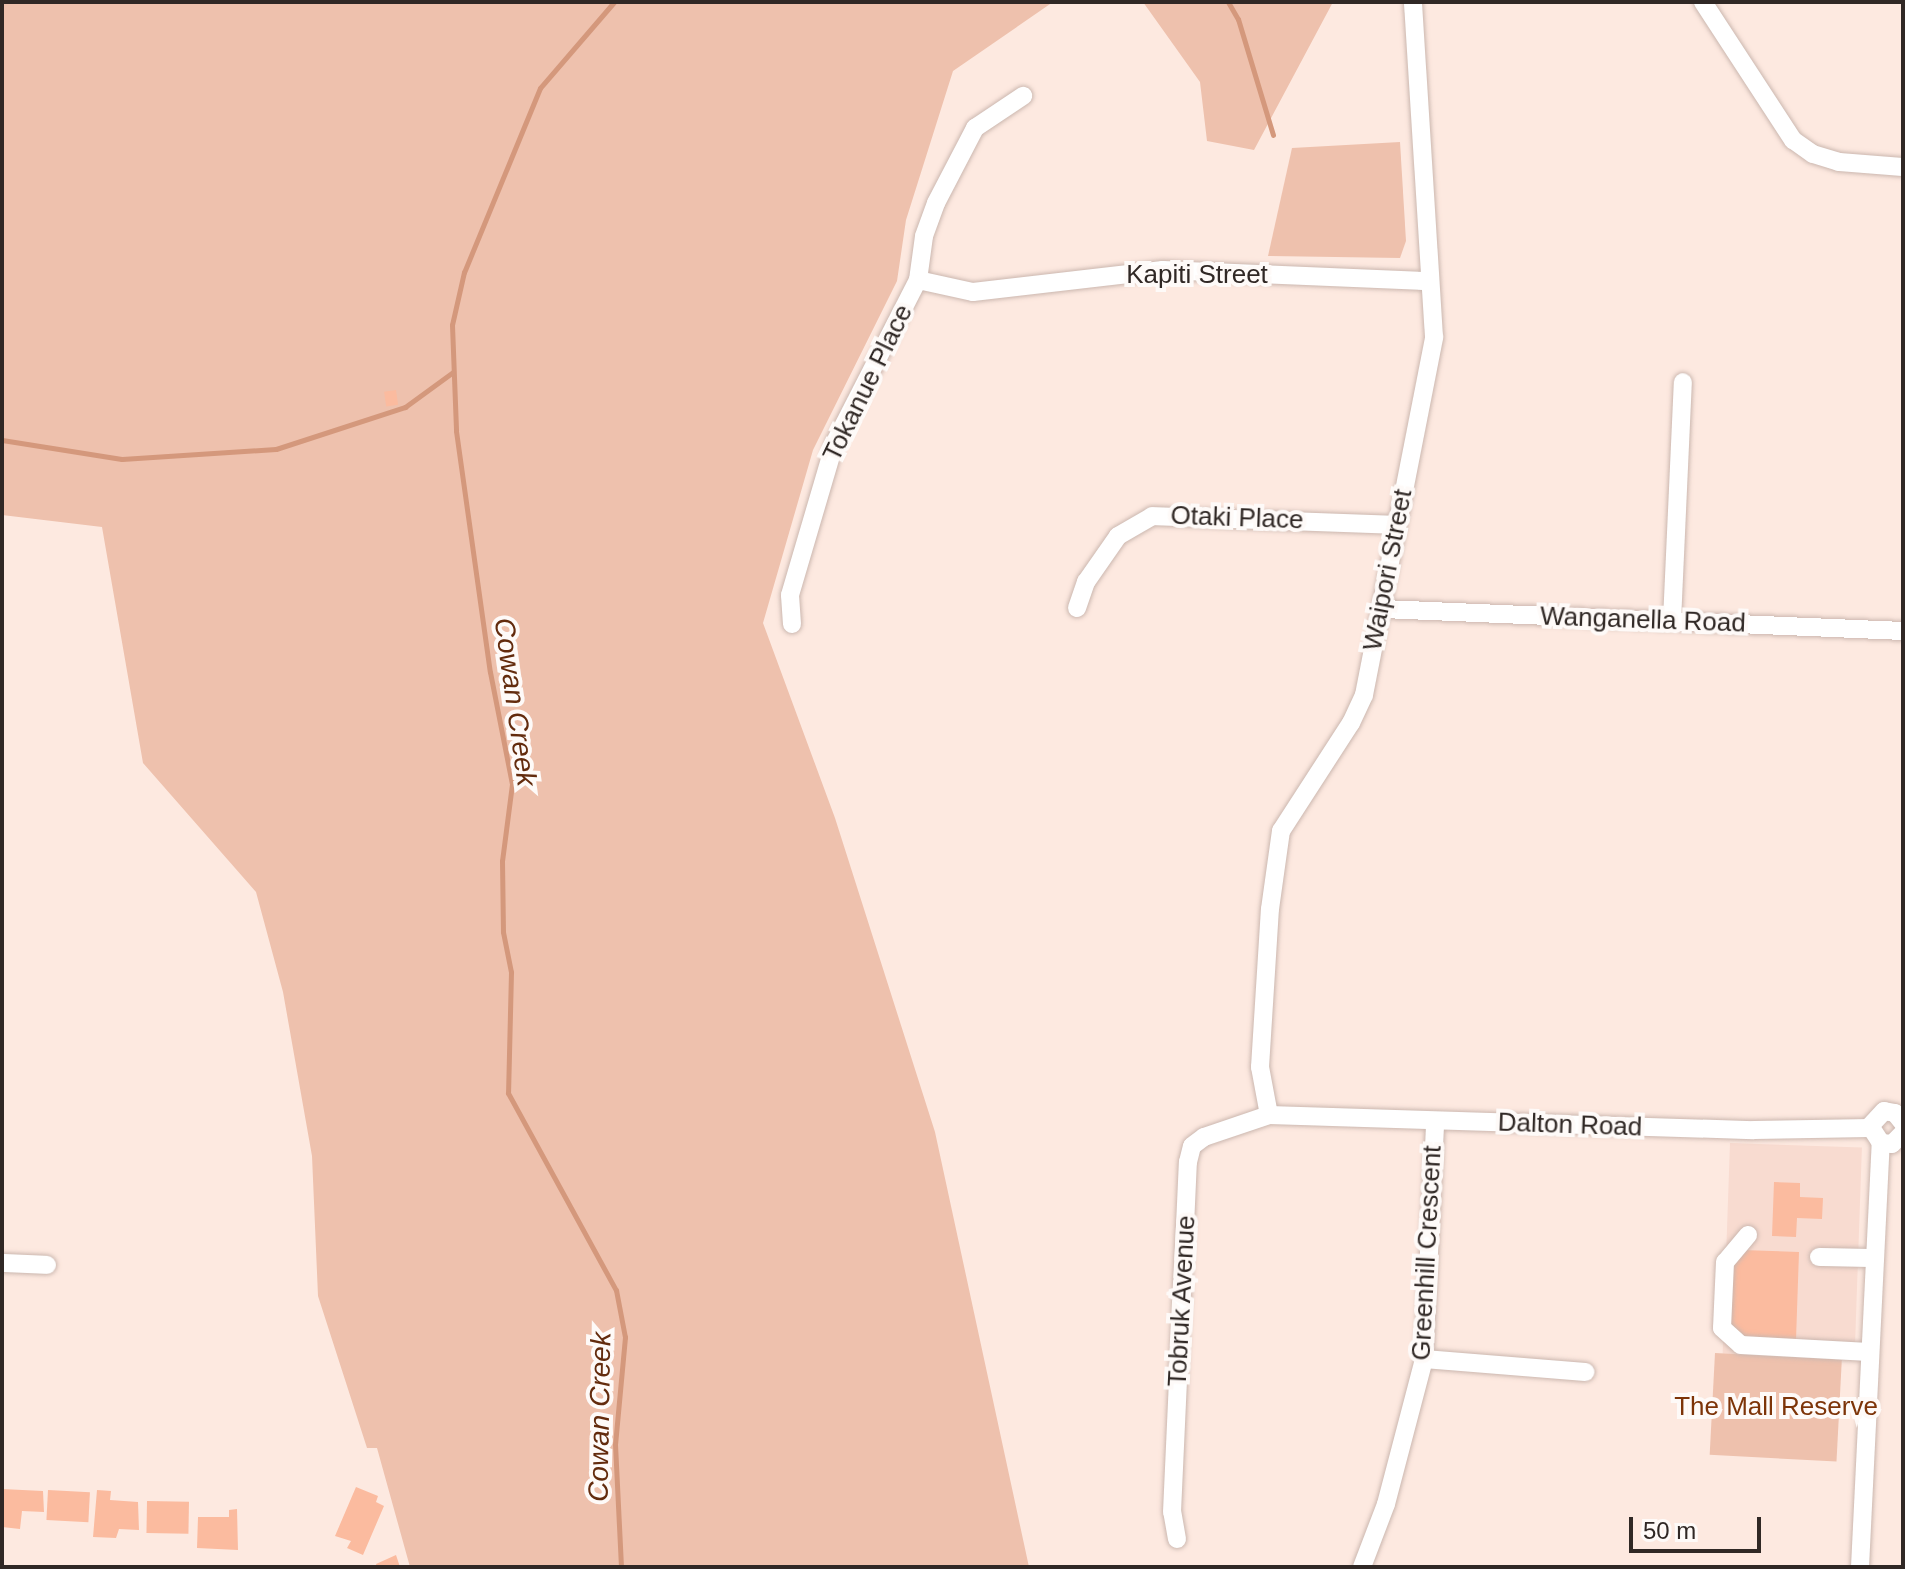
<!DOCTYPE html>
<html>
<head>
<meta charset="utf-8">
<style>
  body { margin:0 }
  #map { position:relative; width:1905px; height:1569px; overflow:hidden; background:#fde9e0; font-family:Arial,sans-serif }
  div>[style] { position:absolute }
  .built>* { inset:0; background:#f8dbd0; transform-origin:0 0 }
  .green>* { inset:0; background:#eec1ad; transform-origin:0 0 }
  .stream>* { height:5px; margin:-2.5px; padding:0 2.5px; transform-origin:2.5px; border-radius:2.5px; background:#d4987c }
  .building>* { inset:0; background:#fbbb9f; transform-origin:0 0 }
  .roads { filter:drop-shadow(0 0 2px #cbb7af) drop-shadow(0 0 2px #cbb7af) }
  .minor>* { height:18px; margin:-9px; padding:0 9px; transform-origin:9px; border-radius:9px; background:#fff }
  span { translate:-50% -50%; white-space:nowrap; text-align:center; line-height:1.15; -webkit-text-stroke:8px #fefaf8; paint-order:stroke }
  .street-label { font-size:26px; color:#302825 }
  .park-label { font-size:26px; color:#7d3408 }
  .water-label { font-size:28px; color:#632b0d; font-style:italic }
  .frame { position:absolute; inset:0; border:4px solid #302825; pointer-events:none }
  .scale { position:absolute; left:1629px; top:1517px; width:132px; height:36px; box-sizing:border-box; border:4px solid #302825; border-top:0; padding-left:10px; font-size:24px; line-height:28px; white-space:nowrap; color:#302825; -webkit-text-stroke:6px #fefaf8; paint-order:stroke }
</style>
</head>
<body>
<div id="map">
  <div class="built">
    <div style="left:1730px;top:1143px;width:132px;height:211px;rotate:2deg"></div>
  </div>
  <div class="green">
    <div style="clip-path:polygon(2px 2px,1053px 2px,953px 71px,906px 220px,897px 281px,813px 450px,763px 623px,835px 818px,935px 1132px,1029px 1567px,410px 1567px,377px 1448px,367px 1448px,318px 1296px,312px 1156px,283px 992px,256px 892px,143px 763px,102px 527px,2px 515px)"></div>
    <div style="clip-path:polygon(1143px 2px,1333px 2px,1254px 150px,1207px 141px,1200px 82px)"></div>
    <div style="clip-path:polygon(1400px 142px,1406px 241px,1400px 258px,1268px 256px,1292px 148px)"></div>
    <div style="left:1715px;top:1353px;width:127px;height:102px;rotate:3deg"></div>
  </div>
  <div class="stream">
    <div style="left:614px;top:2px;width:113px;rotate:130.7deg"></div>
    <div style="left:540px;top:88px;width:199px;rotate:112.4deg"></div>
    <div style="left:464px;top:272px;width:54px;rotate:102.8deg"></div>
    <div style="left:452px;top:325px;width:106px;rotate:87.8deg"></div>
    <div style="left:456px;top:431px;width:243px;rotate:82deg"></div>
    <div style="left:490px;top:672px;width:114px;rotate:78.9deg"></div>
    <div style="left:512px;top:784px;width:78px;rotate:97.4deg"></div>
    <div style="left:502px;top:861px;width:71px;rotate:89.2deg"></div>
    <div style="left:503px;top:932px;width:41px;rotate:78.7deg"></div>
    <div style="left:511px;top:972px;width:121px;rotate:91.4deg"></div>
    <div style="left:508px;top:1093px;width:225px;rotate:61.3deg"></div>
    <div style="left:616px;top:1290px;width:48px;rotate:79.2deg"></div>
    <div style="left:625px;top:1337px;width:107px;rotate:95.3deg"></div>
    <div style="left:615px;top:1444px;width:123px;rotate:87.2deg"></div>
    <div style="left:1228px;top:2px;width:20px;rotate:60deg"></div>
    <div style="left:1238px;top:19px;width:121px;rotate:73.2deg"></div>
    <div style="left:2px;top:440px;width:121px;rotate:9deg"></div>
    <div style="left:122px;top:459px;width:154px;rotate:-3.7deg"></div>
    <div style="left:276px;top:449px;width:136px;rotate:-18deg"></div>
    <div style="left:405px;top:407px;width:59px;rotate:-36.1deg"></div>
  </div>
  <div class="building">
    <div style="left:396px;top:390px;width:15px;height:12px;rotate:82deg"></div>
    <div style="clip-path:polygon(1774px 1182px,1800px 1183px,1800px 1197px,1823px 1198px,1822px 1219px,1797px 1218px,1796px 1237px,1772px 1236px)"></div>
    <div style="clip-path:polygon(1742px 1250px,1799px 1252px,1796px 1340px,1739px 1338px,1729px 1328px,1733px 1263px)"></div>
    <div style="clip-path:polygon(356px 1487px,378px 1496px,376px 1502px,384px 1506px,363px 1555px,347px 1548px,351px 1541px,335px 1536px)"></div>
    <div style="clip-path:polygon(2px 1489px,43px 1491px,44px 1512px,22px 1511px,20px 1529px,2px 1527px)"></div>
    <div style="left:48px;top:1490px;width:42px;height:30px;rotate:3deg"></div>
    <div style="clip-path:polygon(97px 1490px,111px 1491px,110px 1500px,138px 1502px,139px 1530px,119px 1529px,116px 1538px,93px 1537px)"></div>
    <div style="left:147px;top:1501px;width:42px;height:32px;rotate:1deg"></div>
    <div style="clip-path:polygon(237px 1509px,238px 1550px,197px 1548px,198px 1517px,229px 1517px,229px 1510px)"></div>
    <div style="clip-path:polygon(396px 1555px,400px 1567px,377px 1567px,376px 1564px)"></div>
  </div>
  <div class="roads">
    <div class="minor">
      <div style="left:1703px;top:2px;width:165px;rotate:56.9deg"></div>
      <div style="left:1793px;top:140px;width:24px;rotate:35deg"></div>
      <div style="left:1813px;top:154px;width:27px;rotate:17deg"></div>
      <div style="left:1839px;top:162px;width:64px;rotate:4.5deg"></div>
      <div style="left:918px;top:280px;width:56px;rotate:12.3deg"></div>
      <div style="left:973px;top:292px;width:191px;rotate:-6.6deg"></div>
      <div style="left:1163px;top:270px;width:267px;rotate:2.4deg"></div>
      <div style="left:1077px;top:608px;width:28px;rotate:-71deg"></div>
      <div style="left:1086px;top:582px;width:56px;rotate:-55.2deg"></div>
      <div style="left:1118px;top:536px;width:39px;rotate:-30deg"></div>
      <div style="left:1152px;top:516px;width:245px;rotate:2.1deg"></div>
      <div style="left:1383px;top:609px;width:520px;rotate:2.42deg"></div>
      <div style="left:1672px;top:621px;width:239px;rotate:-87.4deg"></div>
      <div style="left:792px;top:624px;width:29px;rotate:-94deg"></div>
      <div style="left:790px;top:595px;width:159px;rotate:-73.6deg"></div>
      <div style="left:835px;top:442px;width:182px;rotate:-62.9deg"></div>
      <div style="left:918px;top:280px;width:44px;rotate:-82.2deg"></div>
      <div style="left:924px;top:236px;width:35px;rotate:-70deg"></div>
      <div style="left:936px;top:203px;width:85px;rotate:-62.5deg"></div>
      <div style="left:975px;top:128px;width:58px;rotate:-33.7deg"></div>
      <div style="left:1269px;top:1115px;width:49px;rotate:-100.6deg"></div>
      <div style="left:1260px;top:1067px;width:158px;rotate:-86.4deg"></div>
      <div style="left:1270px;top:909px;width:79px;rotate:-82deg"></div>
      <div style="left:1281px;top:831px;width:129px;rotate:-57.1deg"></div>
      <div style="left:1351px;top:723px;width:31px;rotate:-65deg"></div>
      <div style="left:1364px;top:695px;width:365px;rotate:-78.9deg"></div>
      <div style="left:1434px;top:337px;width:336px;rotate:-93.6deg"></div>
      <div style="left:1903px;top:1123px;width:13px;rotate:-129deg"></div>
      <div style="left:1895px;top:1113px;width:11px;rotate:-170deg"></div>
      <div style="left:1884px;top:1111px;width:21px;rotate:133deg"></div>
      <div style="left:1870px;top:1126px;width:20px;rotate:57deg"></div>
      <div style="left:1881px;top:1143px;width:11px;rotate:5deg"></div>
      <div style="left:1892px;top:1144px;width:16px;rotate:-45deg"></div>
      <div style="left:1748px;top:1235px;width:35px;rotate:130deg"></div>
      <div style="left:1725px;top:1262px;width:66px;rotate:92.6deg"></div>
      <div style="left:1722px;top:1328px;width:25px;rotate:42deg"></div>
      <div style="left:1741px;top:1345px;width:128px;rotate:3.1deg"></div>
      <div style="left:1819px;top:1257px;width:54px;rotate:1.1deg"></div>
      <div style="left:2px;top:1263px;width:45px;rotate:2.5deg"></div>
      <div style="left:1424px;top:1359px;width:162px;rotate:4.6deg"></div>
      <div style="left:1177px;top:1539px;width:27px;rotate:-100deg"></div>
      <div style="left:1172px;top:1512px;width:350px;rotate:-87.4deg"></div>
      <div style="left:1188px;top:1162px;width:16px;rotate:-76deg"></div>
      <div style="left:1192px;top:1146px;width:15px;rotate:-37deg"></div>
      <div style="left:1204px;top:1137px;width:69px;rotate:-18.7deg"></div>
      <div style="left:1269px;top:1115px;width:485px;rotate:1.8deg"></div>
      <div style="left:1754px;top:1130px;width:116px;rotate:-1deg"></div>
      <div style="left:1362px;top:1567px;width:67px;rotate:-69.1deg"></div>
      <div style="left:1386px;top:1504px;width:150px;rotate:-75.3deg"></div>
      <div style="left:1424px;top:1359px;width:237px;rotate:-87.3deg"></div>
      <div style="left:1860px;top:1567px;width:425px;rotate:-87.2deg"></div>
    </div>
  </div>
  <div class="street-label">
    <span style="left:1197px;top:275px">Kapiti Street</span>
    <span style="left:868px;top:383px;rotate:-64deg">Tokanue Place</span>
    <span style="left:1237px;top:518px;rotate:2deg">Otaki Place</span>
    <span style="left:1388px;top:570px;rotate:-79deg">Waipori Street</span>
    <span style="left:1643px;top:620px;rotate:2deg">Wanganella Road</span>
    <span style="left:1570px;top:1125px;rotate:2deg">Dalton Road</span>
    <span style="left:1427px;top:1253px;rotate:-87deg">Greenhill Crescent</span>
    <span style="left:1182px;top:1301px;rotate:-87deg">Tobruk Avenue</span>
  </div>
  <div class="park-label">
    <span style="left:1776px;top:1407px">The Mall Reserve</span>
  </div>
  <div class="water-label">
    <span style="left:515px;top:702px;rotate:82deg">Cowan Creek</span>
    <span style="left:600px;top:1417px;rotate:-89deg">Cowan Creek</span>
  </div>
  <div class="frame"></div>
  <div class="scale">50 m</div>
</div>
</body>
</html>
